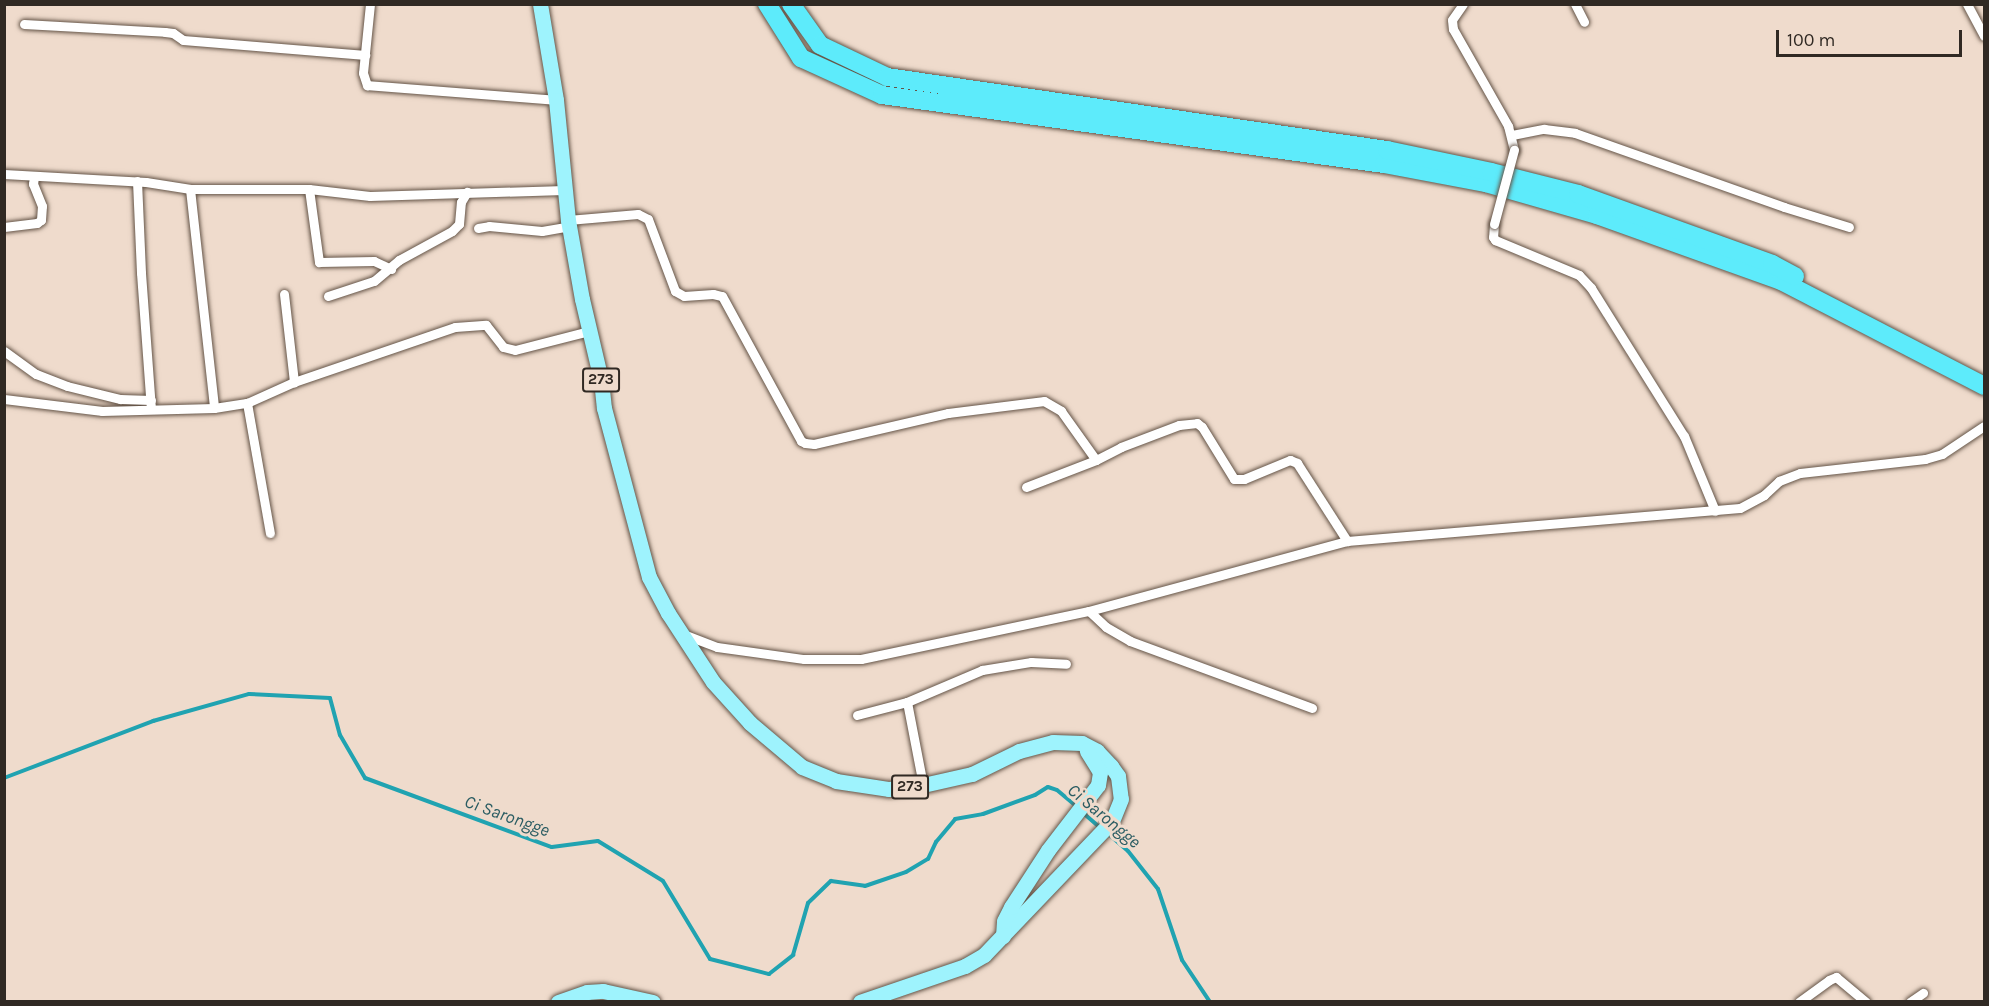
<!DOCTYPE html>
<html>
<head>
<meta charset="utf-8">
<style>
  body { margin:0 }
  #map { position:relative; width:1989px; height:1006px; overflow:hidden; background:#efdbcc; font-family:Karla,sans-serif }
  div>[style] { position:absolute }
  .stream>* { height:4px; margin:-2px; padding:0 2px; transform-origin:2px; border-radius:2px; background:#20a3b1 }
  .roads { filter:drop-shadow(0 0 2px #645447) drop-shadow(0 0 2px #645447) }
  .street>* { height:9px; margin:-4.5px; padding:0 4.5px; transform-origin:4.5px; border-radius:4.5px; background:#fff }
  .primary>* { height:15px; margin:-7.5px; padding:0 7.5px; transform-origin:7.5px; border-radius:7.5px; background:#9ef3fd }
  .highway>* { height:18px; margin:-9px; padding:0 9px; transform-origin:9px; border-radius:9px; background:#5debfb }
  .bridges { filter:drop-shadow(0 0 2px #645447) drop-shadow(0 0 2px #645447) }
  .street-bridge>* { height:9px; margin:-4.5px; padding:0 4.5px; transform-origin:4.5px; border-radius:4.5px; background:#fff }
  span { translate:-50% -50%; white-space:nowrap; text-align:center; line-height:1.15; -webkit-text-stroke:6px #efdbcc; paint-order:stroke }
  .shield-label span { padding:2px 4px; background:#efdbcc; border:2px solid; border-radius:4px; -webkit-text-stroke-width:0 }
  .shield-label { font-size:15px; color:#302923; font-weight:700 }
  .water-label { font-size:18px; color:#2a5c62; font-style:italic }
  .frame { position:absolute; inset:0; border:6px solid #302923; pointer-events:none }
  .scale { position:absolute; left:1776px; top:30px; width:186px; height:27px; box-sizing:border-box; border:3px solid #302923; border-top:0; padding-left:8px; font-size:18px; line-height:21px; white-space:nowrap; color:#302923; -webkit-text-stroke:4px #efdbcc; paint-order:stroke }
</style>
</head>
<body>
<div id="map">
  <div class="stream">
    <div style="left:4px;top:778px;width:160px;rotate:-20.9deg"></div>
    <div style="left:153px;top:721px;width:100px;rotate:-15.7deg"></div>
    <div style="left:249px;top:694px;width:81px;rotate:2.8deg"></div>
    <div style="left:330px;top:698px;width:38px;rotate:75deg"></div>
    <div style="left:340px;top:735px;width:50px;rotate:59.8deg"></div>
    <div style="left:365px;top:778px;width:199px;rotate:20.3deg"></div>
    <div style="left:552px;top:847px;width:46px;rotate:-7.4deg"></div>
    <div style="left:598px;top:841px;width:76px;rotate:31.6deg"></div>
    <div style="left:663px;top:881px;width:91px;rotate:58.9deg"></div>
    <div style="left:710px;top:959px;width:61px;rotate:14.3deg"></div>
    <div style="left:769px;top:974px;width:31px;rotate:-38deg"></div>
    <div style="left:793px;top:955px;width:54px;rotate:-73.9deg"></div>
    <div style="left:808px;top:903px;width:32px;rotate:-44deg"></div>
    <div style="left:831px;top:881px;width:34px;rotate:8deg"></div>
    <div style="left:865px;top:886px;width:43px;rotate:-18.9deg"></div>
    <div style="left:906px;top:872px;width:26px;rotate:-31deg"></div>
    <div style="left:928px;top:859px;width:19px;rotate:-65deg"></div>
    <div style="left:936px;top:842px;width:30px;rotate:-50deg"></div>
    <div style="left:955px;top:819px;width:28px;rotate:-10deg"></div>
    <div style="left:983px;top:814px;width:55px;rotate:-20.1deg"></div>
    <div style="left:1035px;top:795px;width:15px;rotate:-32deg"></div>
    <div style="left:1048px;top:787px;width:9px;rotate:18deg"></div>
    <div style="left:1057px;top:790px;width:26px;rotate:40deg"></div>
    <div style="left:1082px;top:812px;width:23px;rotate:41deg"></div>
    <div style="left:1105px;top:831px;width:30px;rotate:41deg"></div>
    <div style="left:1128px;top:851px;width:48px;rotate:51.7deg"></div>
    <div style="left:1158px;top:889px;width:75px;rotate:71.3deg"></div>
    <div style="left:1182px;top:960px;width:50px;rotate:56.3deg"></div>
  </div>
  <div class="roads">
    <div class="street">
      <div style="left:370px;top:4px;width:69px;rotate:95.8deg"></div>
      <div style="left:363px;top:73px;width:13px;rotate:72deg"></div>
      <div style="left:367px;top:85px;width:190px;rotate:4.5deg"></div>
      <div style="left:1463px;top:4px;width:19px;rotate:125deg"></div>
      <div style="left:1452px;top:20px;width:9px;rotate:84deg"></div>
      <div style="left:1453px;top:29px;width:112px;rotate:60.4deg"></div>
      <div style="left:1508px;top:126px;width:25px;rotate:76deg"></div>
      <div style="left:1575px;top:4px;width:20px;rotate:63deg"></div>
      <div style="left:1967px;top:4px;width:36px;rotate:62deg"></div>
      <div style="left:24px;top:24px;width:141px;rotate:3.2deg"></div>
      <div style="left:165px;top:32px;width:8px;rotate:7deg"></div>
      <div style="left:173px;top:33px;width:12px;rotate:35deg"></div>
      <div style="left:183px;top:40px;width:183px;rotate:4.7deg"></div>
      <div style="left:1512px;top:135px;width:33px;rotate:-11deg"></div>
      <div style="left:1544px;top:129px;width:31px;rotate:7deg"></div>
      <div style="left:1575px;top:133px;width:222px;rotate:19.5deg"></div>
      <div style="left:1784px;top:207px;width:68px;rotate:17.1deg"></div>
      <div style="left:4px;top:174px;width:142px;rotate:3.2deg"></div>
      <div style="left:146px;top:182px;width:45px;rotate:9deg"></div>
      <div style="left:190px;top:189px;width:119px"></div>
      <div style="left:309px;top:189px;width:61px;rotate:6.5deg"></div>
      <div style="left:370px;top:196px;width:194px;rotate:-1.8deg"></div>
      <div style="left:137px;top:181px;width:92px;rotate:87.5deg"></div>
      <div style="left:141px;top:273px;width:135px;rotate:85.8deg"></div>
      <div style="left:190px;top:189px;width:220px;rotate:83.7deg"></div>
      <div style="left:309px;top:189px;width:74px;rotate:82.2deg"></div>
      <div style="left:319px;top:262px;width:55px;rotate:-1deg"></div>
      <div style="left:374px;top:261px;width:19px;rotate:25deg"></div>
      <div style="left:568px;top:220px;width:70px;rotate:-4.9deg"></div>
      <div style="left:638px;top:214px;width:11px;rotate:27deg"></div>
      <div style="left:648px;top:219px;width:77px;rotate:69.4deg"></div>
      <div style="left:675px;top:291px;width:10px;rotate:29deg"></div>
      <div style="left:684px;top:296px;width:29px;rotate:-4deg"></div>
      <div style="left:713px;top:294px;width:9px;rotate:13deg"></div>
      <div style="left:722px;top:296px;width:165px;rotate:61.4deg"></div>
      <div style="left:801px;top:441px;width:4px;rotate:27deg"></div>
      <div style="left:805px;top:443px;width:9px;rotate:6deg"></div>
      <div style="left:814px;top:444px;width:138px;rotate:-13deg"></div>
      <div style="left:948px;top:413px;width:97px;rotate:-7.1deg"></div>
      <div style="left:1044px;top:401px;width:20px;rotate:30deg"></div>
      <div style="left:1061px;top:411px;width:60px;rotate:54.5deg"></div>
      <div style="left:1096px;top:460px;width:28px;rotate:-27deg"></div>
      <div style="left:1121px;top:447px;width:62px;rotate:-20.8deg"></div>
      <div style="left:1179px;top:425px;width:18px;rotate:-6deg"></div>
      <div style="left:1197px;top:423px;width:6px;rotate:39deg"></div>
      <div style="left:1202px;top:427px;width:61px;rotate:58.4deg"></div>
      <div style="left:1234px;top:479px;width:10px"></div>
      <div style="left:1244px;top:479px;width:50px;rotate:-22.4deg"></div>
      <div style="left:1290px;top:460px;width:8px;rotate:23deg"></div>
      <div style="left:1297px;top:463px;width:93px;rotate:57.3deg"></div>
      <div style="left:1494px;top:224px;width:13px;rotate:94deg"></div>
      <div style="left:1493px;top:237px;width:4px;rotate:56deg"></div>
      <div style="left:1495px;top:240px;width:91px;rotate:22.6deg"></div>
      <div style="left:1579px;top:275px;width:18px;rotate:47deg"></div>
      <div style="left:1591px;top:288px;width:175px;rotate:57.9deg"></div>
      <div style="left:1684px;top:436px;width:81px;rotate:67.5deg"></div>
      <div style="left:4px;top:227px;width:33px;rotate:-7deg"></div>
      <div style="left:37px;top:223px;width:5px;rotate:-37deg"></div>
      <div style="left:41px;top:220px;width:14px;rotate:-86deg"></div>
      <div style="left:42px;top:206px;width:24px;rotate:-112deg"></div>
      <div style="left:33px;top:184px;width:7px;rotate:-82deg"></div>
      <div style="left:478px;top:228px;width:11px;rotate:-10deg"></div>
      <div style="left:489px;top:226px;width:53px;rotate:5.4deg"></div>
      <div style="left:542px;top:231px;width:27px;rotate:-10deg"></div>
      <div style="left:284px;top:294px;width:89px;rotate:83.5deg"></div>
      <div style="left:328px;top:296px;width:48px;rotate:-18.1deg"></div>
      <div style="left:374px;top:281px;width:33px;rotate:-40deg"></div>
      <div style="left:399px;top:260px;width:60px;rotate:-28.7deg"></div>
      <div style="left:452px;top:231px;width:10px;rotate:-45deg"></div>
      <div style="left:459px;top:224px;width:22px;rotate:-85deg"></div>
      <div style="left:461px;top:202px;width:12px;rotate:-59deg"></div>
      <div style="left:4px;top:351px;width:39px;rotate:36deg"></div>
      <div style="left:36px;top:374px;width:33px;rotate:21deg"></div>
      <div style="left:67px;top:386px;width:55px;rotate:13.8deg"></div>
      <div style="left:120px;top:399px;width:31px;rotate:2deg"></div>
      <div style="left:4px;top:399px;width:99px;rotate:7deg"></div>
      <div style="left:102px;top:411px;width:112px;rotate:-1.5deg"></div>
      <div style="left:214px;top:408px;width:33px;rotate:-9deg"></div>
      <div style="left:247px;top:403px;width:51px;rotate:-24.1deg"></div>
      <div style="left:294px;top:382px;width:170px;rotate:-18.9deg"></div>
      <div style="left:455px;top:327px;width:31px;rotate:-4deg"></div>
      <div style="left:486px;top:325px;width:28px;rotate:52deg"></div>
      <div style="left:503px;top:347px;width:12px;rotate:14deg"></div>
      <div style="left:515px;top:350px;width:76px;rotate:-14.4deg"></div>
      <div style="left:247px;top:403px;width:132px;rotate:80deg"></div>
      <div style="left:1026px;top:487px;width:75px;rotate:-21.1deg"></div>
      <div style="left:1089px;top:611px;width:23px;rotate:43deg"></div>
      <div style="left:1106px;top:627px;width:28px;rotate:30deg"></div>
      <div style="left:1130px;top:641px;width:194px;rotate:20.2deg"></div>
      <div style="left:683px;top:634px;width:36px;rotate:21deg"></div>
      <div style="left:717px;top:647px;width:88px;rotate:7.9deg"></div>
      <div style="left:804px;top:659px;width:57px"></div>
      <div style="left:861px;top:659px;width:233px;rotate:-11.9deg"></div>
      <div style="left:1089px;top:611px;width:267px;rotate:-15.2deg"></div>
      <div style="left:1347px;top:541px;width:394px;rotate:-4.8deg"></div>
      <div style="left:1740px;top:508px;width:27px;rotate:-28deg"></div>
      <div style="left:1764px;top:495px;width:21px;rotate:-43deg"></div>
      <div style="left:1779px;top:481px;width:22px;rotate:-21deg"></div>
      <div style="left:1800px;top:473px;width:126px;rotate:-6.4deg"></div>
      <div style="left:1925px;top:459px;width:18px;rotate:-16deg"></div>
      <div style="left:1942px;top:454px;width:50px;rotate:-33.7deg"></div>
      <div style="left:907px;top:702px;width:85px;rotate:79.1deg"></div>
      <div style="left:857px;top:715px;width:52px;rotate:-14.6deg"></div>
      <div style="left:907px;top:702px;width:82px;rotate:-23.1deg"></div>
      <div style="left:982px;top:670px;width:50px;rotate:-9.3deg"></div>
      <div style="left:1031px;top:662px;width:35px;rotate:3deg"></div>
      <div style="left:1799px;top:1002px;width:37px;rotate:-36deg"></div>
      <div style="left:1829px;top:980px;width:8px;rotate:-23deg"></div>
      <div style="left:1836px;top:977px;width:39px;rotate:40deg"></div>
      <div style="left:1910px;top:1002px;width:16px;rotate:-35deg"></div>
    </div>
    <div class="primary">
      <div style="left:540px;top:4px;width:97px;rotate:80.5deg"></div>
      <div style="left:556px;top:100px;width:121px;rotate:84.3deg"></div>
      <div style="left:568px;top:220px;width:80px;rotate:80deg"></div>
      <div style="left:582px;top:299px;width:83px;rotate:76.8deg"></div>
      <div style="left:601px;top:380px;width:28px;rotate:84deg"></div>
      <div style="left:604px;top:408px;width:175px;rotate:75.1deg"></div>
      <div style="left:649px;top:577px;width:41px;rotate:62.2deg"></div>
      <div style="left:668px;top:613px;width:82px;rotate:56.9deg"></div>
      <div style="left:713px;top:682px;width:55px;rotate:47.9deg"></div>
      <div style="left:750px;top:723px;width:68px;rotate:40.2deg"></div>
      <div style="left:802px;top:767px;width:37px;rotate:22deg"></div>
      <div style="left:836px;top:781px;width:54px;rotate:8.6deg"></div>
      <div style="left:889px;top:789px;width:34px;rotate:-7deg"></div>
      <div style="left:923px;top:785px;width:50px;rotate:-12.7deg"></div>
      <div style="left:972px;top:774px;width:52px;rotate:-26.1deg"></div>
      <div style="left:1019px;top:751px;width:35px;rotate:-15deg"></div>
      <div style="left:1053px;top:742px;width:29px;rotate:2deg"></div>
      <div style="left:1082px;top:743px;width:17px;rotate:28deg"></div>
      <div style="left:1097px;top:751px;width:21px;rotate:47deg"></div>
      <div style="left:1111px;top:766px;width:12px;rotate:55deg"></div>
      <div style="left:1118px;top:776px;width:23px;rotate:83deg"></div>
      <div style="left:1121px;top:799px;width:24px;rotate:112deg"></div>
      <div style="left:1112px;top:821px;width:185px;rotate:133.7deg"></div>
      <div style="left:984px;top:955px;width:22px;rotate:150deg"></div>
      <div style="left:965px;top:966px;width:111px;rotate:161.1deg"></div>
      <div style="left:1003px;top:936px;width:15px;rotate:-86deg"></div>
      <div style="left:1004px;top:921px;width:16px;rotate:-63deg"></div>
      <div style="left:1011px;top:907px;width:68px;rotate:-57deg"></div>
      <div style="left:1048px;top:850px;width:82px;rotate:-52.4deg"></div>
      <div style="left:1098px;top:785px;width:13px;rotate:-81deg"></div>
      <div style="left:1100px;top:772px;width:25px;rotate:-122deg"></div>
      <div style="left:558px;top:1002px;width:31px;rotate:-19deg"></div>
      <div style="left:587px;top:992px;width:16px;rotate:-4deg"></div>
      <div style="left:603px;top:991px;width:51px;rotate:12.4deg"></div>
    </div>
    <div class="highway">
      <div style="left:767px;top:4px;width:64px;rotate:57.8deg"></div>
      <div style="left:801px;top:58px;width:89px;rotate:24.6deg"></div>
      <div style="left:882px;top:95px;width:507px;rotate:7.83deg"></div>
      <div style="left:1384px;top:164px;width:104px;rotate:10.6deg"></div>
      <div style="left:1486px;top:183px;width:116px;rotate:16.1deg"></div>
      <div style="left:1597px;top:215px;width:195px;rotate:19.7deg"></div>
      <div style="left:1781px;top:281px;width:229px;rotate:27.3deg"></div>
      <div style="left:791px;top:4px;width:50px;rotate:54.7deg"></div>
      <div style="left:820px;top:45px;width:74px;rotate:25.5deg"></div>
      <div style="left:887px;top:77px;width:505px;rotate:8.31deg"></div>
      <div style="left:1387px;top:150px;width:106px;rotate:11.9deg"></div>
      <div style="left:1491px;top:172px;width:90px;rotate:14.2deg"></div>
      <div style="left:1578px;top:194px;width:206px;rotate:19.8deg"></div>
      <div style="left:1772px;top:264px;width:26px;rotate:28deg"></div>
    </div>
  </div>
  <div class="bridges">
    <div class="street-bridge">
      <div style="left:1494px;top:224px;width:77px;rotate:-74.9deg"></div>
    </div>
  </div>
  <div class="shield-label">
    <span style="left:601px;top:380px">273</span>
    <span style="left:910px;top:787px">273</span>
  </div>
  <div class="water-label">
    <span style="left:507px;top:816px;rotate:20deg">Ci Sarongge</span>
    <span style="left:1104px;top:816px;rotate:40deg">Ci Sarongge</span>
  </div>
  <div class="frame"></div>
  <div class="scale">100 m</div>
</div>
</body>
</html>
